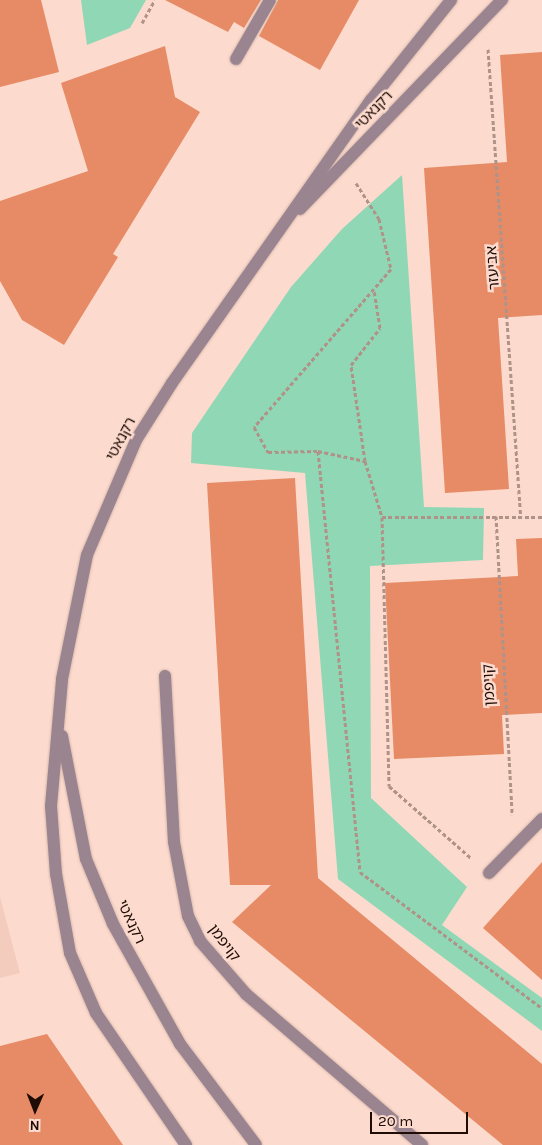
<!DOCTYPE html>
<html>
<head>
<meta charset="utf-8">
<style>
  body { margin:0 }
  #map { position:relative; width:542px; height:1145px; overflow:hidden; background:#fcdacd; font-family:Karla,"Noto Sans Hebrew",sans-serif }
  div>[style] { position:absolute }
  .built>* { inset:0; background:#f3ccbd }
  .green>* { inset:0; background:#90d8b5 }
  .building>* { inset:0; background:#e68b65 }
  .path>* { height:3px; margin-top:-1.5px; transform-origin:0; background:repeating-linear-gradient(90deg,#af9288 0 4px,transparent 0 6.5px) }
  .roads { filter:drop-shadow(0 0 1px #d8b9ad) drop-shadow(0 0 1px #d8b9ad) }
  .minor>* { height:12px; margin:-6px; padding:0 6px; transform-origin:6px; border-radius:6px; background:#998490 }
  .tertiary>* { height:12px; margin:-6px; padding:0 6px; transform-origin:6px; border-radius:6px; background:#998490 }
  span { translate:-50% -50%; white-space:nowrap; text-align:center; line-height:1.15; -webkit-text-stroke:5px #fcdacd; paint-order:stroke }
  .street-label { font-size:15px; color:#1e0c05 }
  .north { position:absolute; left:10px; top:1085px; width:50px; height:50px; -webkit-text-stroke:4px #fcdacd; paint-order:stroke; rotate:181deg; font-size:14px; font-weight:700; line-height:20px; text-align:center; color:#1e0c05 }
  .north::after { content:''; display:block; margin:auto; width:18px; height:22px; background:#1e0c05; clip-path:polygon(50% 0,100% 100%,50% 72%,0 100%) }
  .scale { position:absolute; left:370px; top:1112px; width:98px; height:22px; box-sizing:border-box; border:2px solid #1e0c05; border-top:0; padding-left:6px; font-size:15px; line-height:18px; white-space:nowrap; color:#1e0c05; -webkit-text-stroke:4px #fcdacd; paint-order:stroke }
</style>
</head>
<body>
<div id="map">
  <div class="built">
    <div style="clip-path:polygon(0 897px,20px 973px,0 978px)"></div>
  </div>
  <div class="green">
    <div style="clip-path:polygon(81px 0,146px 0,130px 28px,87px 45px)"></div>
    <div style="clip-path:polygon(402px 175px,424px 507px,484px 508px,483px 560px,370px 566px,371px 798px,467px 887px,442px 925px,542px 998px,542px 1031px,338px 879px,305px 473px,191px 463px,192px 433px,291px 287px,342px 229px)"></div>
  </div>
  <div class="building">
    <div style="clip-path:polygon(0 0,41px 0,59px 72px,0 87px)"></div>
    <div style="clip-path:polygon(165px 0,261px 0,244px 28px,234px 22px,228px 32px)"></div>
    <div style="clip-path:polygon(278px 0,359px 0,320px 70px,259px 36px)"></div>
    <div style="clip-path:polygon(165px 46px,175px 97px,200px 112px,113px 254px,118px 257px,64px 345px,22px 320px,0 281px,0 201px,88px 171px,61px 83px)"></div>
    <div style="clip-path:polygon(542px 52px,542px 315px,498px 318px,509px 489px,445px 493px,424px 168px,507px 162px,500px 55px)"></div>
    <div style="clip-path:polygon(295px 478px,318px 878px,542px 1064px,542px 1145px,503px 1145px,232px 922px,271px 885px,230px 885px,207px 483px)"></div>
    <div style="clip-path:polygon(542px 538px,542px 713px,502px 715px,504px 754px,394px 759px,385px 583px,518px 576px,516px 539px)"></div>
    <div style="clip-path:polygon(542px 862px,542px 980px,483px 928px)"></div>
    <div style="clip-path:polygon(47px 1034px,123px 1145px,0 1145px,0 1046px)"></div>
  </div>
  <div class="path">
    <div style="left:142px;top:23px;width:26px;rotate:-61deg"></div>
    <div style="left:488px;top:49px;width:469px;rotate:86deg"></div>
    <div style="left:356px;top:183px;width:43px;rotate:57.4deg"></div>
    <div style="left:379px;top:219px;width:51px;rotate:76.5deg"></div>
    <div style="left:391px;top:269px;width:209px;rotate:130.9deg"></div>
    <div style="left:254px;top:427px;width:29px;rotate:61deg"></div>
    <div style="left:268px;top:452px;width:50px;rotate:-1.1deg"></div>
    <div style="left:318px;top:451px;width:423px;rotate:84.3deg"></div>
    <div style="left:360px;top:872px;width:227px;rotate:36.8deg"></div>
    <div style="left:318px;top:451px;width:48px;rotate:12deg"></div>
    <div style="left:365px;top:461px;width:59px;rotate:73.1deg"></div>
    <div style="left:382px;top:517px;width:269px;rotate:88.5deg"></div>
    <div style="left:389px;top:786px;width:109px;rotate:41.3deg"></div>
    <div style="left:365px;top:461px;width:97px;rotate:-98.3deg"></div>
    <div style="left:351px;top:365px;width:47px;rotate:-51.9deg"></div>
    <div style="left:380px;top:328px;width:39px;rotate:-99deg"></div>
    <div style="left:496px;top:516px;width:299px;rotate:86.9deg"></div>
    <div style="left:382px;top:517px;width:160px"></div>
  </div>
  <div class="roads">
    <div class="minor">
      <div style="left:236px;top:59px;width:68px;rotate:-60deg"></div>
      <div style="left:165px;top:676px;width:166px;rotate:86.9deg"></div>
      <div style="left:174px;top:842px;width:75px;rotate:79.3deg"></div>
      <div style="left:188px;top:916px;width:28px;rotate:64deg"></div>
      <div style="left:200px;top:941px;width:70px;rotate:49deg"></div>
      <div style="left:246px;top:994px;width:232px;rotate:40.6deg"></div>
      <div style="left:489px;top:873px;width:76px;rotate:-45.5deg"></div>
    </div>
    <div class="tertiary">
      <div style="left:300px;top:209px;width:291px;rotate:-46deg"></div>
      <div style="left:62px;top:736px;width:125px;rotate:79deg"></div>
      <div style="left:86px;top:859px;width:70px;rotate:67.4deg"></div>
      <div style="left:113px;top:924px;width:137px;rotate:60.8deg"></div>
      <div style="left:180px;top:1044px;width:126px;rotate:53deg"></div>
      <div style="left:186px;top:1145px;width:160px;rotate:-124.3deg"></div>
      <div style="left:96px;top:1013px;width:65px;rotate:-113.4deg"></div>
      <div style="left:70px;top:953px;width:80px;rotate:-100deg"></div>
      <div style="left:56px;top:874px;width:68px;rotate:-94.2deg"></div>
      <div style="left:51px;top:806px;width:127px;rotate:-85deg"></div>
      <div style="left:62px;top:679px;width:126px;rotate:-78.6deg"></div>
      <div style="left:87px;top:555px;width:125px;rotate:-66.9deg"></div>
      <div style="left:136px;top:440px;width:67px;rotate:-57.7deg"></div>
      <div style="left:172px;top:383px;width:346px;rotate:-54.9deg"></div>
      <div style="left:371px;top:100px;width:128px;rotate:-51.3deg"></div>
    </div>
  </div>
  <div class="street-label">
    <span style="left:374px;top:110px;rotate:-46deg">רקנאטי</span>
    <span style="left:493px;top:268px;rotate:-94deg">אביעזר</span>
    <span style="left:121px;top:439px;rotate:-62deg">רקנאטי</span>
    <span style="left:489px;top:685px;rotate:-93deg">קויפמן</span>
    <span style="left:131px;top:922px;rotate:65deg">רקנאטי</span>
    <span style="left:224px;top:943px;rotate:53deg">קויפמן</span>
  </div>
  <div class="north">N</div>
  <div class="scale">20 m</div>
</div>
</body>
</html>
